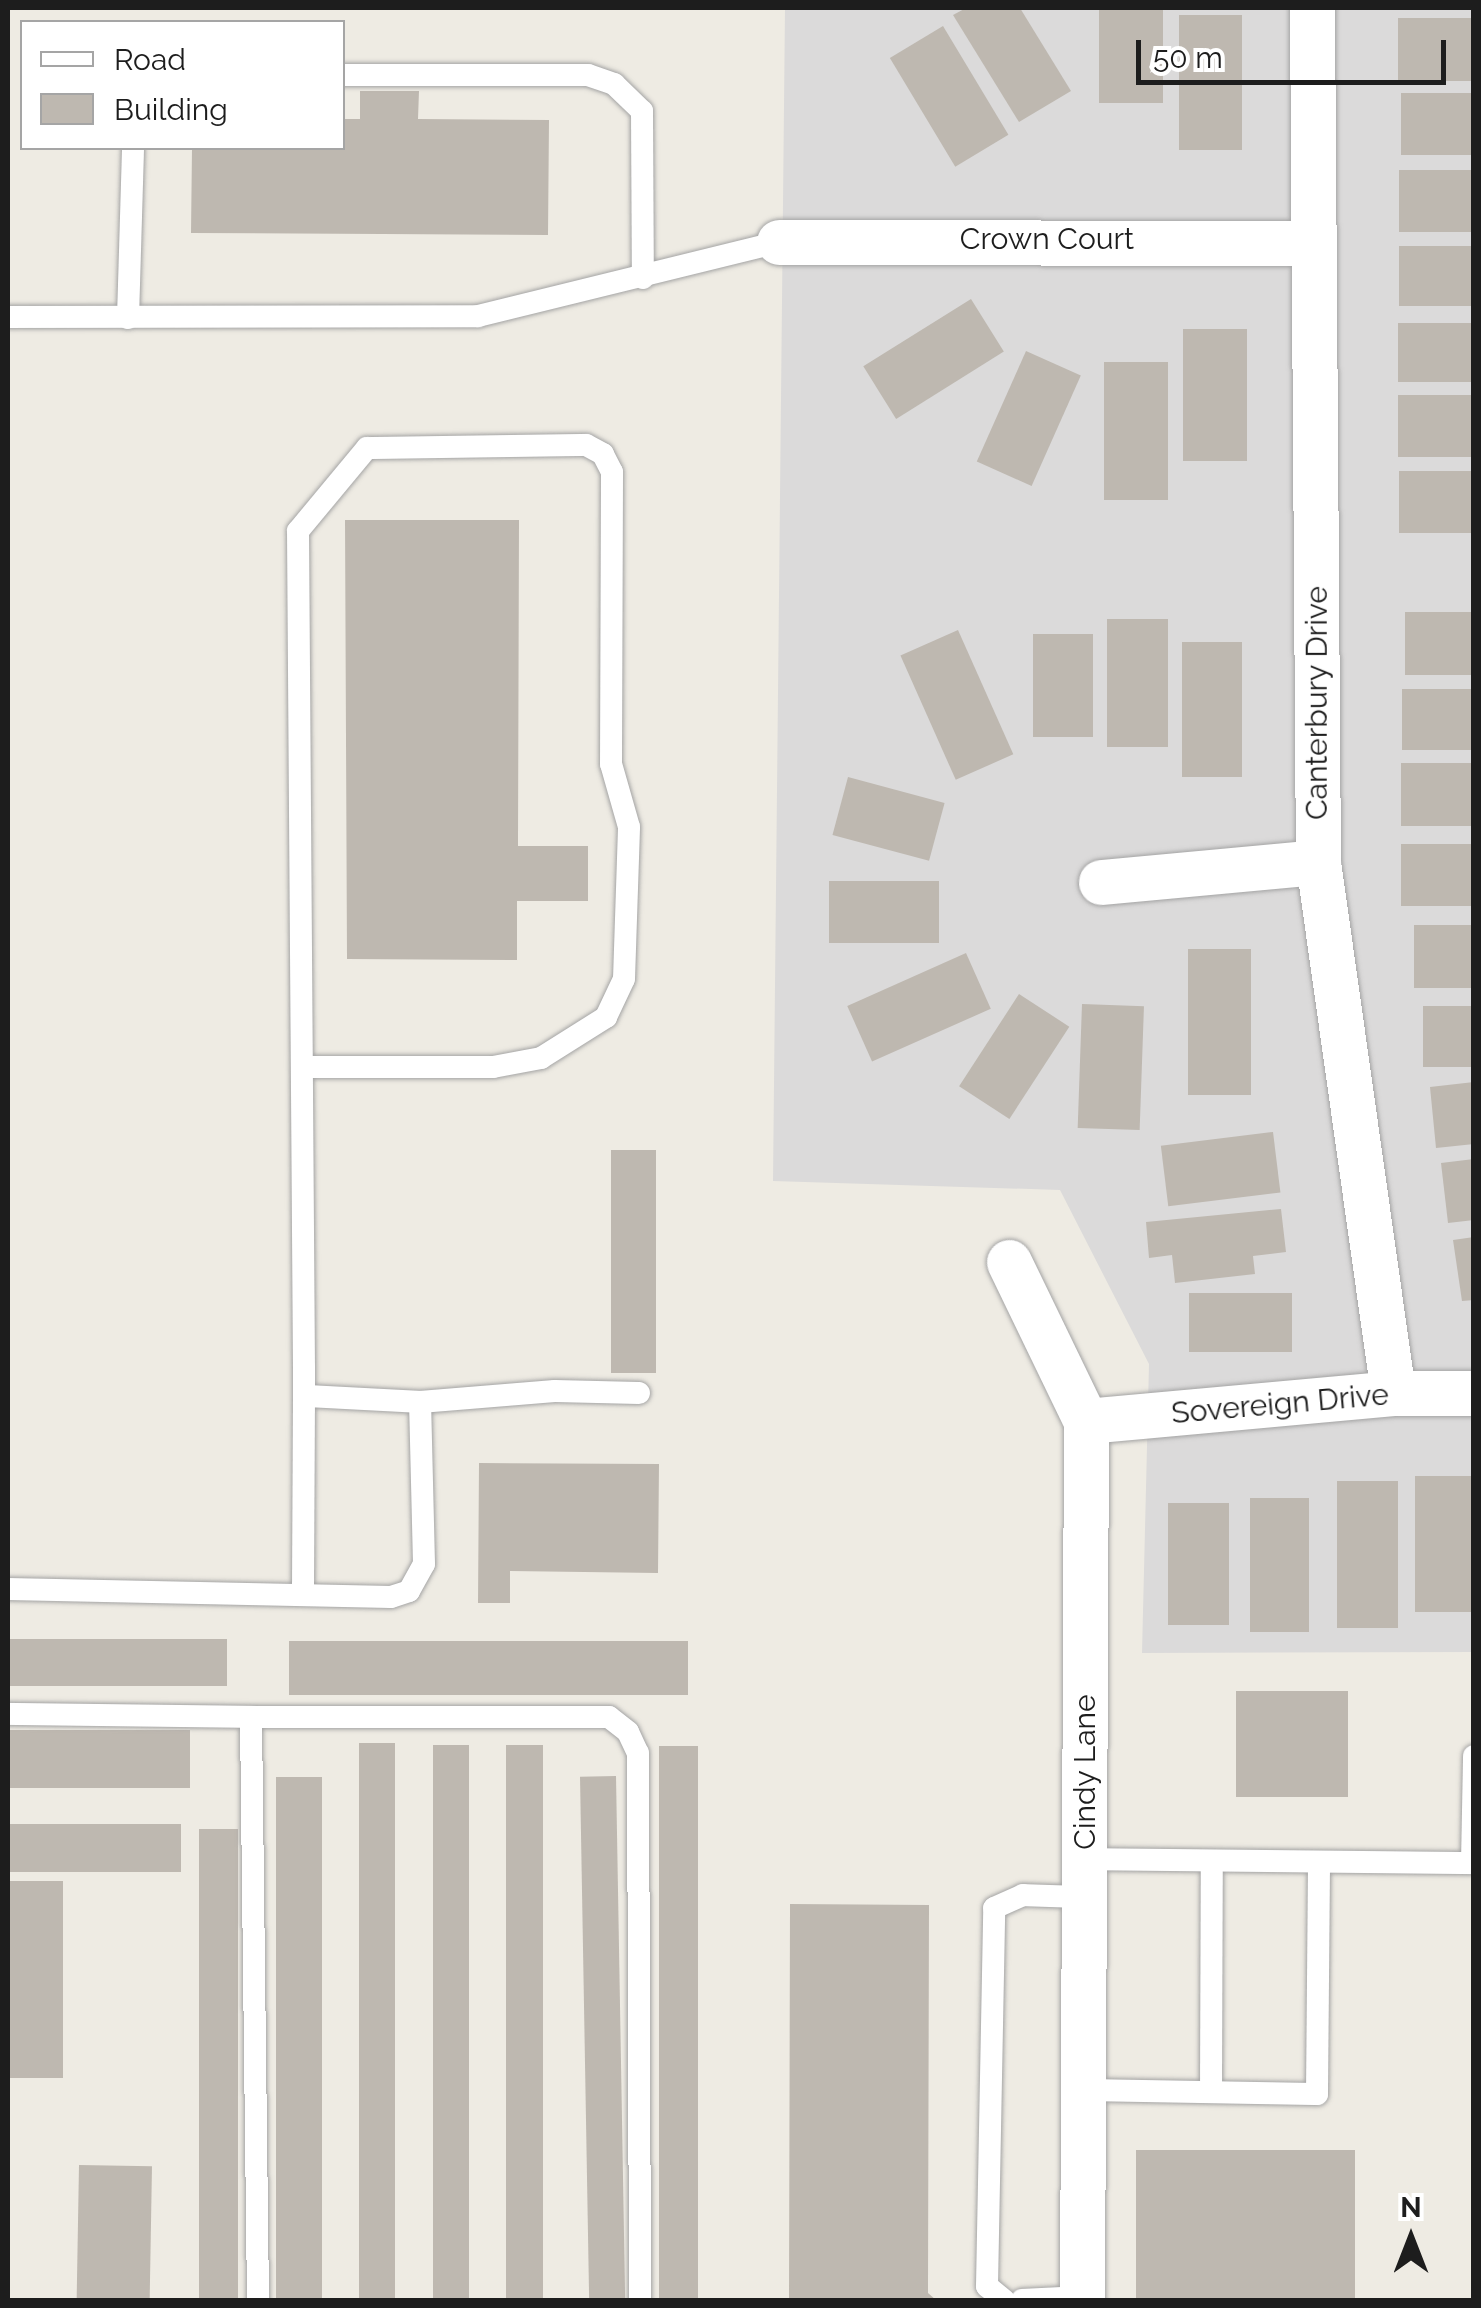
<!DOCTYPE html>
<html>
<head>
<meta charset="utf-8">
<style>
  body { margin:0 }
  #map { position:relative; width:1481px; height:2308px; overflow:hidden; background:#eeebe3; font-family:Raleway,sans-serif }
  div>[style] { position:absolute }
  .residential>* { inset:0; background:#dbdada }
  .building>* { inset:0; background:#beb8b0; transform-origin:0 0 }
  .roads { filter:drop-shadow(0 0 2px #a4a4a4) drop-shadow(0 0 2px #a4a4a4) }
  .service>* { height:22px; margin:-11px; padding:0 11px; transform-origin:11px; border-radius:11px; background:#fff }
  .minor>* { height:45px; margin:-22.5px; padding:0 22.5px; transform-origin:22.5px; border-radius:22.5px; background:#fff }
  span { translate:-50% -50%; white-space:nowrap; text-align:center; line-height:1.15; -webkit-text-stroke:9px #fff; paint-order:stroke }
  .street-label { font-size:30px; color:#1d1d1d }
  .frame { position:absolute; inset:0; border:10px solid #1d1d1d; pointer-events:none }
  .legend { position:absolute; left:20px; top:20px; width:325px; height:130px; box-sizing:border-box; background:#fff; border:2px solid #a5a5a5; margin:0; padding:12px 18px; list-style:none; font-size:30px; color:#1d1d1d }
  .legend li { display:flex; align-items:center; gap:20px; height:50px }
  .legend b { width:50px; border:2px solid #a5a5a5 }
  .north { position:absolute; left:1361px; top:2188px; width:100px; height:100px; -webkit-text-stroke:8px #fff; paint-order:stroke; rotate:0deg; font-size:28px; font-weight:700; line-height:40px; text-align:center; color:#1d1d1d }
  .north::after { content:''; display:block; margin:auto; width:35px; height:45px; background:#1d1d1d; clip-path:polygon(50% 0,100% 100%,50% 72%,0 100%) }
  .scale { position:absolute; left:1136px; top:40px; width:310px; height:45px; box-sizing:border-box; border:5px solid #1d1d1d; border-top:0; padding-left:12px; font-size:30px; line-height:35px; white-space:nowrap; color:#1d1d1d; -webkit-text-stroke:8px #fff; paint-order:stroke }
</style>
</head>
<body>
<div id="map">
  <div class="residential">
    <div style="clip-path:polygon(785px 8px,1473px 8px,1473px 1652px,1142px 1653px,1149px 1364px,1060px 1190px,773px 1181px)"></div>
  </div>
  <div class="building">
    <div style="clip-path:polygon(966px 8px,1020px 8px,1071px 91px,1019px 122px,953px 15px)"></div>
    <div style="left:1099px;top:8px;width:64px;height:95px"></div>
    <div style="left:1179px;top:15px;width:63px;height:135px"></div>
    <div style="left:1398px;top:18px;width:76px;height:63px"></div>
    <div style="left:943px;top:26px;width:127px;height:62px;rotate:59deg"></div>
    <div style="clip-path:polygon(360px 91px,419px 91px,418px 119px,549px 120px,548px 235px,191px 233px,192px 148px,342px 148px,342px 119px,360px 119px)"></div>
    <div style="left:1401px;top:93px;width:73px;height:62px"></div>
    <div style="left:1399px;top:170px;width:75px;height:62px"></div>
    <div style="left:1399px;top:246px;width:75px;height:60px"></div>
    <div style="left:971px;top:299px;width:62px;height:127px;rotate:58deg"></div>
    <div style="left:1398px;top:323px;width:76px;height:59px"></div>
    <div style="left:1183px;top:329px;width:64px;height:132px"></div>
    <div style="left:1026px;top:351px;width:60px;height:121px;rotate:24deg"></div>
    <div style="left:1104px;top:362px;width:64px;height:138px"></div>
    <div style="left:1398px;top:395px;width:76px;height:62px"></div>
    <div style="left:1399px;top:471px;width:75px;height:62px"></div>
    <div style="clip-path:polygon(345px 520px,519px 520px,518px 846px,588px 846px,588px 901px,517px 901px,517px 960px,347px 959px)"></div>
    <div style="left:1405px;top:612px;width:69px;height:63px"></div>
    <div style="left:1107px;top:619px;width:61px;height:128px"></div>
    <div style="left:958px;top:630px;width:136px;height:63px;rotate:66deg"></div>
    <div style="left:1033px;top:634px;width:60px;height:103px"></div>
    <div style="left:1182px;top:642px;width:60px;height:135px"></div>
    <div style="left:1402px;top:689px;width:72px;height:61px"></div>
    <div style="left:1401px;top:763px;width:73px;height:63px"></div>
    <div style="left:848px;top:777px;width:100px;height:60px;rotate:15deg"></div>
    <div style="left:1401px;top:844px;width:73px;height:62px"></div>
    <div style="left:829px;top:881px;width:110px;height:62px"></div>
    <div style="left:1474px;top:925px;width:63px;height:60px;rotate:90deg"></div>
    <div style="left:1188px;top:949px;width:63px;height:146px"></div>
    <div style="left:966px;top:953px;width:61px;height:130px;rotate:66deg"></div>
    <div style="left:1019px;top:994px;width:60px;height:110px;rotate:33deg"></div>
    <div style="left:1082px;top:1004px;width:62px;height:124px;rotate:2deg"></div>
    <div style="left:1474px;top:1006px;width:61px;height:51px;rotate:90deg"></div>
    <div style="clip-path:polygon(1474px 1082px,1474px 1144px,1436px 1148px,1430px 1087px)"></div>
    <div style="left:1273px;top:1132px;width:61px;height:113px;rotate:83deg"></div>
    <div style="left:611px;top:1150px;width:45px;height:223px"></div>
    <div style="clip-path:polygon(1474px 1159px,1474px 1220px,1448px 1223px,1441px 1163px)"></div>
    <div style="clip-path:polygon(1281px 1209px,1286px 1252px,1253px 1256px,1255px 1274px,1175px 1283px,1172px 1255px,1149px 1258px,1146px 1222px)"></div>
    <div style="clip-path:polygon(1474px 1237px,1474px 1300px,1462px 1301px,1453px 1240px)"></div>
    <div style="left:1189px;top:1293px;width:103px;height:59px"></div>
    <div style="clip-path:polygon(479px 1463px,659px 1464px,658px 1573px,510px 1571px,510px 1603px,478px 1603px)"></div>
    <div style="left:1415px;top:1476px;width:59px;height:136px"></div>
    <div style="left:1337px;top:1481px;width:61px;height:147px"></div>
    <div style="left:1250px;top:1498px;width:59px;height:134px"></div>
    <div style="left:1168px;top:1503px;width:61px;height:122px"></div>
    <div style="left:8px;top:1639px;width:219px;height:47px"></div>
    <div style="left:289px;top:1641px;width:399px;height:54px"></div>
    <div style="left:1236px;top:1691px;width:112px;height:106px"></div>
    <div style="left:8px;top:1730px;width:182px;height:58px"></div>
    <div style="left:359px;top:1743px;width:36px;height:557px"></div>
    <div style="left:433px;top:1745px;width:36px;height:555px"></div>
    <div style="left:506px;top:1745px;width:37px;height:555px"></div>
    <div style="left:659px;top:1746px;width:39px;height:554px"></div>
    <div style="left:616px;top:1776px;width:524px;height:36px;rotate:89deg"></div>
    <div style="left:276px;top:1777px;width:46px;height:523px"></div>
    <div style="left:8px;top:1824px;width:173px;height:48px"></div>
    <div style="left:199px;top:1829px;width:39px;height:471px"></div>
    <div style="left:8px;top:1881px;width:55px;height:197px"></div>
    <div style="clip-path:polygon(790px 1904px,929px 1905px,928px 2293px,936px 2300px,789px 2300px)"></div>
    <div style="left:1136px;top:2150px;width:219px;height:150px"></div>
    <div style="left:79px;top:2165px;width:73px;height:135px;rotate:1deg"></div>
  </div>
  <div class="roads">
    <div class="service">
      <div style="left:342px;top:75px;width:246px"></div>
      <div style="left:588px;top:75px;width:28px;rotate:19deg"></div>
      <div style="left:614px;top:84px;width:39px;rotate:44deg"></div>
      <div style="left:642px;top:111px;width:167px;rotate:89.7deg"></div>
      <div style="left:8px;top:317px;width:470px;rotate:-0.1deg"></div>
      <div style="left:478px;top:316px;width:310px;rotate:-13.8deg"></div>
      <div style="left:128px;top:318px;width:170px;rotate:-88.3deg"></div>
      <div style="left:302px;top:1067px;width:191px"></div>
      <div style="left:493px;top:1067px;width:49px;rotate:-10.6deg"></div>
      <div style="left:541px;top:1058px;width:77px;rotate:-32.2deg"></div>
      <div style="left:606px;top:1017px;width:42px;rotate:-64.7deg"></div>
      <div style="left:624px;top:979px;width:152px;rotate:-88.1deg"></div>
      <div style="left:629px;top:827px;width:66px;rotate:-105.9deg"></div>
      <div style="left:611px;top:764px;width:292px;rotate:-89.8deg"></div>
      <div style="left:612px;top:472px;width:20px;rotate:-117deg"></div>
      <div style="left:603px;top:454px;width:19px;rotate:-152deg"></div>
      <div style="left:586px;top:445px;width:219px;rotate:179.2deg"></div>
      <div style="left:367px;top:448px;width:108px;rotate:129.7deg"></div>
      <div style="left:298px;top:531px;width:836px;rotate:89.59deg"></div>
      <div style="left:304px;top:1367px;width:29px;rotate:90deg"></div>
      <div style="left:420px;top:1402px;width:135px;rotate:-4.7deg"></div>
      <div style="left:555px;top:1391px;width:84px;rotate:1.4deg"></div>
      <div style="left:8px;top:1589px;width:383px;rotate:1.2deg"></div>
      <div style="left:391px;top:1597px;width:19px;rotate:-18deg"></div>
      <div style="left:409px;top:1591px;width:31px;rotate:-61deg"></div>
      <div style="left:424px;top:1564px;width:162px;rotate:-91.4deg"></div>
      <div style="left:420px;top:1402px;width:116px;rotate:-177deg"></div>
      <div style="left:304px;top:1396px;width:196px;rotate:90.3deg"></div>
      <div style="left:8px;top:1714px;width:243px;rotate:0.7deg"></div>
      <div style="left:1084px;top:1859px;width:390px;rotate:0.6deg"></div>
      <div style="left:1472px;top:1863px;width:107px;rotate:-88.9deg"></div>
      <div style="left:1083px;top:2090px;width:234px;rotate:1deg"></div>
      <div style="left:1317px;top:2094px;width:232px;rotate:-89.5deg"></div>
      <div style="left:1211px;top:2092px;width:231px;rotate:-89.8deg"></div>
      <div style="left:258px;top:2300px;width:583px;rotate:-90.69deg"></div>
      <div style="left:251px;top:1717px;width:358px"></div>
      <div style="left:609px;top:1717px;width:24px;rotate:38deg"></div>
      <div style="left:628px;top:1732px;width:23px;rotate:65deg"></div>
      <div style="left:638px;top:1753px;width:547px;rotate:89.79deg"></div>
      <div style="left:1004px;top:2300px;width:22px;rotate:-141deg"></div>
      <div style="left:987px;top:2286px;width:378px;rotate:-88.9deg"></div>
      <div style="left:994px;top:1908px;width:32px;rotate:-24deg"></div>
      <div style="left:1023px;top:1895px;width:61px;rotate:1.9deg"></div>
      <div style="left:1022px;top:2300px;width:60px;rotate:-2.9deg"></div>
    </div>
    <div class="minor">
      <div style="left:1312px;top:8px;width:854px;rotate:89.6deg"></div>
      <div style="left:1318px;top:862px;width:536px;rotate:81.96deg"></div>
      <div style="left:779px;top:242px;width:535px;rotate:0.11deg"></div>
      <div style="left:1101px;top:882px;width:218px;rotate:-5.3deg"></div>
      <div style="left:1009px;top:1262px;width:177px;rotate:64.2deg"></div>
      <div style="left:1086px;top:1421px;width:879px;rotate:90.26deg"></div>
      <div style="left:1086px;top:1421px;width:308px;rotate:-5.2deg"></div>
      <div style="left:1393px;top:1393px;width:81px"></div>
    </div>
  </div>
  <div class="street-label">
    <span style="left:1047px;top:239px">Crown Court</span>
    <span style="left:1317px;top:703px;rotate:-90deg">Canterbury Drive</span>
    <span style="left:1280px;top:1404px;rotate:-5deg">Sovereign Drive</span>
    <span style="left:1085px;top:1772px;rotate:-90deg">Cindy Lane</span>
  </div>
  <div class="frame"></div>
  <ul class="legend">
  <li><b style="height:12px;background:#fff"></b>Road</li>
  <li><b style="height:28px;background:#beb8b0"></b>Building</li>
  </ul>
  <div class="north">N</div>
  <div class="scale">50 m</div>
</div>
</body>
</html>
